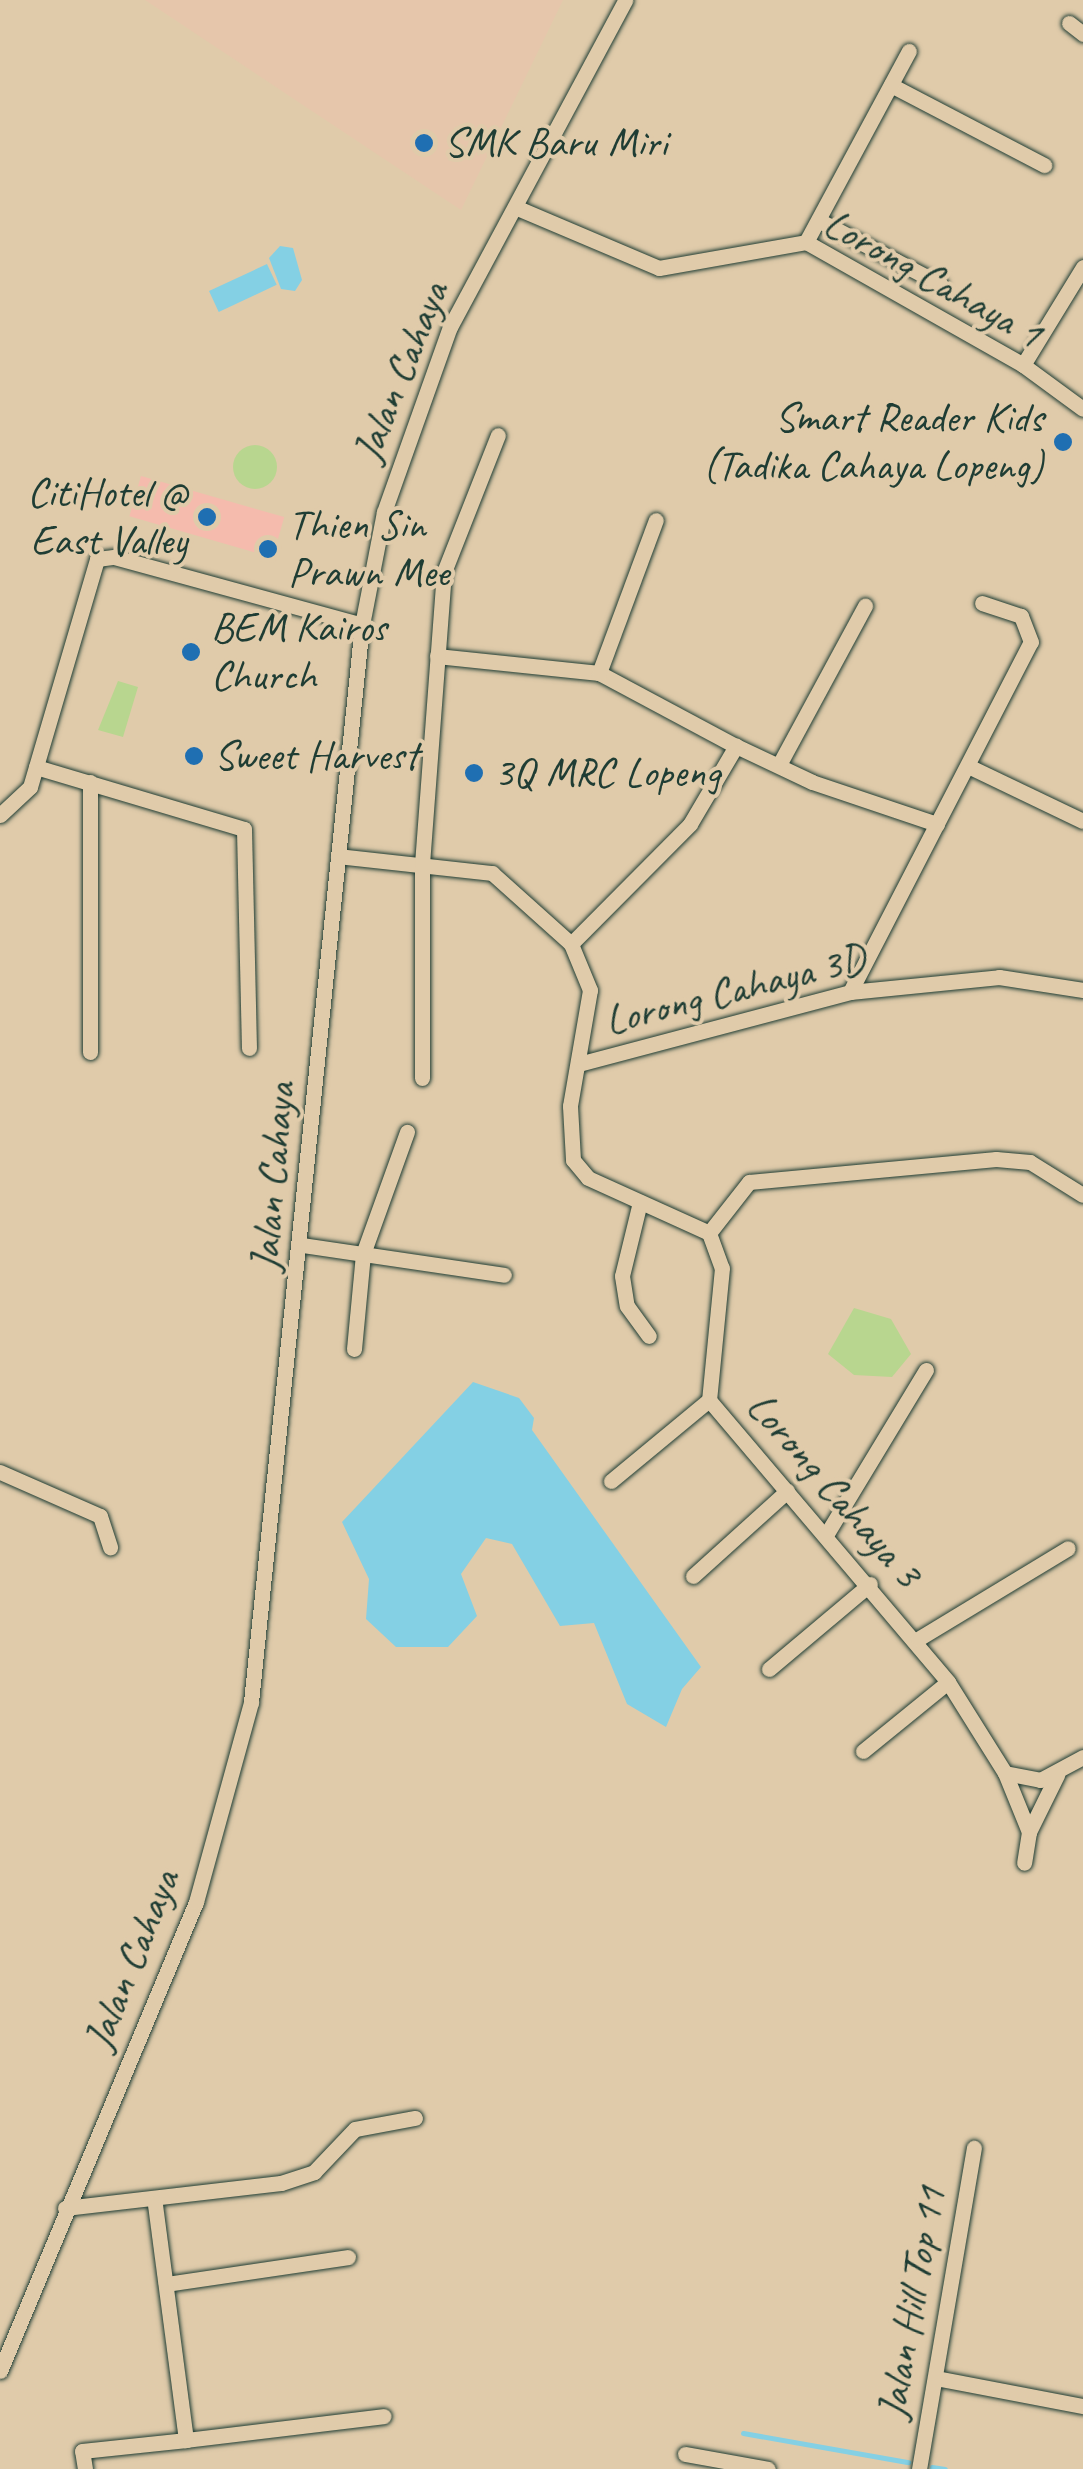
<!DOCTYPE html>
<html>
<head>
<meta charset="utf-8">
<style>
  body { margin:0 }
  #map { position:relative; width:1083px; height:2469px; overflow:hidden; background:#e0cbaa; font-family:Caveat,sans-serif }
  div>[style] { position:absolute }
  .built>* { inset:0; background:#e6c6ab }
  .green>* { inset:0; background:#b8d68f }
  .round { border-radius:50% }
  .water>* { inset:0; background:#84d0e4; transform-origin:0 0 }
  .stream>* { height:5px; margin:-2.5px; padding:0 2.5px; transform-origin:2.5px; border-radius:2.5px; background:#84d0e4 }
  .building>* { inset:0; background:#f5bbad; transform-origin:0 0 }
  .roads { filter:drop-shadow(0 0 2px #1f3d34) drop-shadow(0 0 2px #1f3d34) }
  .minor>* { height:15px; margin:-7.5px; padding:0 7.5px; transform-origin:7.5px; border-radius:7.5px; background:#e0cbaa }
  .dots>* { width:28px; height:28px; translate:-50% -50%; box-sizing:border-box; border:5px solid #e0cbaa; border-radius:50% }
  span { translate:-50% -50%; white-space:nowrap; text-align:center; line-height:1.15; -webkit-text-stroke:8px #e0cbaa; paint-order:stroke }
  .poi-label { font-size:42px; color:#1f3d34 }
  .left { translate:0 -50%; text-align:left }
  .right { translate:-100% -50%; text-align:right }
  .street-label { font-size:42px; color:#1f3d34 }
</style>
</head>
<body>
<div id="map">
  <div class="built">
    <div style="clip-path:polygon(145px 0,563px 0,461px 210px)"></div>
  </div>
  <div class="green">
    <div class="round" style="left:233px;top:445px;width:44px;height:44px"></div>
    <div style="clip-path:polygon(118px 681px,138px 687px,123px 737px,98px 730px)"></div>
    <div style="clip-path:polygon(854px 1308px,891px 1319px,911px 1354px,892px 1377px,854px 1375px,828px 1354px)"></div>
  </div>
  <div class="water">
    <div style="clip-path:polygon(280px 246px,293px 248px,302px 280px,295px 291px,281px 289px,269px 258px)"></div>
    <div style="left:267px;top:264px;width:23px;height:64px;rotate:65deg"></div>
    <div style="clip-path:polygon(473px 1382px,519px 1398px,534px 1418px,532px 1430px,701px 1667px,682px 1689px,666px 1727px,627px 1704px,594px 1623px,560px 1626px,512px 1544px,486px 1538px,461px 1574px,477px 1616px,448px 1647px,396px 1647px,366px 1619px,369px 1579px,342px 1522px)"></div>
  </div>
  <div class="stream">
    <div style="left:743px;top:2433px;width:168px;rotate:10deg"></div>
    <div style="left:932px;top:2467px;width:13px;rotate:9deg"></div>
  </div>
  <div class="building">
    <div style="left:141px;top:476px;width:149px;height:42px;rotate:16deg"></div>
  </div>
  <div class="roads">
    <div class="minor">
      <div style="left:1069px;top:23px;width:18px;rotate:38deg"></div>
      <div style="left:891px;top:85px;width:173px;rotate:27.6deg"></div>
      <div style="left:515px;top:207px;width:156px;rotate:23deg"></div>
      <div style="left:659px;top:268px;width:149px;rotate:-10deg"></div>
      <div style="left:806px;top:242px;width:249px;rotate:29.5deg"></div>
      <div style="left:1023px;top:365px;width:74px;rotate:36.3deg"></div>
      <div style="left:820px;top:221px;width:136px;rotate:27.7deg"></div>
      <div style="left:806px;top:242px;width:217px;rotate:-61.7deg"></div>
      <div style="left:1023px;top:365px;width:115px;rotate:-58.5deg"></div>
      <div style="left:437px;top:656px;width:163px;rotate:6deg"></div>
      <div style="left:599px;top:673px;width:155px;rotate:28.1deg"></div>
      <div style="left:599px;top:673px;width:163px;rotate:-69.6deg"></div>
      <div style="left:780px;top:763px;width:179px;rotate:-61.6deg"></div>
      <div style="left:968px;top:766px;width:127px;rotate:25.6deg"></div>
      <div style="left:36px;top:767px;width:217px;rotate:16.6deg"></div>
      <div style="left:244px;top:829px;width:219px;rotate:88.7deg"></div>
      <div style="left:90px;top:782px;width:270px;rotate:90deg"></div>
      <div style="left:0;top:815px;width:41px;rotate:-43deg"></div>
      <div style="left:30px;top:787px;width:238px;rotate:-73.6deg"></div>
      <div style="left:97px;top:559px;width:17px;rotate:-7deg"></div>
      <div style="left:114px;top:557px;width:257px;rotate:15.3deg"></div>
      <div style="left:338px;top:856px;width:155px;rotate:6.3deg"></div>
      <div style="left:492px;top:873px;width:106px;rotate:41.9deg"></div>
      <div style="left:571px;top:944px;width:50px;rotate:67.6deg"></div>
      <div style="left:590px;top:990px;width:118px;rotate:99.8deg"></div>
      <div style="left:570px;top:1106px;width:54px;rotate:86.8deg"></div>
      <div style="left:573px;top:1160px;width:23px;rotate:50deg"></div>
      <div style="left:588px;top:1178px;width:133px;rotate:24.4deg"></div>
      <div style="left:709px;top:1233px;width:37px;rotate:70deg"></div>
      <div style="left:722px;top:1268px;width:133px;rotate:95.6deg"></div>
      <div style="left:709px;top:1400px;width:370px;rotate:49.7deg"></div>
      <div style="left:948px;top:1682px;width:107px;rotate:57.9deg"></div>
      <div style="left:1005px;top:1773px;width:64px;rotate:67.9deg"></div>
      <div style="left:1029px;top:1832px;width:31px;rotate:99deg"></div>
      <div style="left:571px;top:944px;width:169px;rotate:-45.2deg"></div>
      <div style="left:690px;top:824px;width:91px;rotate:-59.5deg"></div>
      <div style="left:736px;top:746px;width:84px;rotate:25.3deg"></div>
      <div style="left:812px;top:782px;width:132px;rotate:18.6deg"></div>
      <div style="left:850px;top:992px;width:394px;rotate:-62.7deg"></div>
      <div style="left:1031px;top:642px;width:28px;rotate:-111deg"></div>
      <div style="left:1021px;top:616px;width:41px;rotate:-161.6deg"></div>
      <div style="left:582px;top:1063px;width:277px;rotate:-14.8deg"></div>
      <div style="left:850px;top:992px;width:150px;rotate:-5.7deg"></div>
      <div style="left:999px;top:977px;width:85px;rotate:8.8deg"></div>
      <div style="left:422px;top:1078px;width:214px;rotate:-90deg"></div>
      <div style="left:422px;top:864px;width:293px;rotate:-85.7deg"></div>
      <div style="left:444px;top:572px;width:147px;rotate:-68.5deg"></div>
      <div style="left:640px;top:1202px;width:76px;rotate:103.7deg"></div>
      <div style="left:622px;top:1276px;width:30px;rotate:81deg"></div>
      <div style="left:627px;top:1306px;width:37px;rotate:54deg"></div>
      <div style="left:709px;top:1233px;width:65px;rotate:-51.9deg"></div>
      <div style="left:749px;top:1182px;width:248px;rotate:-5.3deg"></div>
      <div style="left:996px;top:1159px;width:34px;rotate:5deg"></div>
      <div style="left:1030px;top:1162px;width:62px;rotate:31.9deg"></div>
      <div style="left:302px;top:1245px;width:204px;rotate:8.4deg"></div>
      <div style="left:354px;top:1349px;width:95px;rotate:-84.6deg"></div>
      <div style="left:363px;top:1254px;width:130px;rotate:-70.2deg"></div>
      <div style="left:0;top:1472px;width:109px;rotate:23.7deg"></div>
      <div style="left:100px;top:1516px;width:33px;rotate:72deg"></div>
      <div style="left:611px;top:1481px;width:127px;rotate:-39.6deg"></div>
      <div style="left:826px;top:1535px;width:193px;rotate:-58.8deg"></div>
      <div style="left:693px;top:1576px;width:127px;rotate:-42.1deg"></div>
      <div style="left:918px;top:1639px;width:175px;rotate:-31.2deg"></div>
      <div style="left:769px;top:1669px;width:132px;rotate:-40.1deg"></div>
      <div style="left:863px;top:1751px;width:109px;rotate:-39.1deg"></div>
      <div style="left:1005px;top:1773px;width:36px;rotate:11deg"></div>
      <div style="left:1040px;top:1780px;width:49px;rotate:-28.1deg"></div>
      <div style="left:1029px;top:1832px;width:64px;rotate:-63.8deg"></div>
      <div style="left:65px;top:2208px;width:217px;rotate:-6.6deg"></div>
      <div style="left:281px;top:2183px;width:35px;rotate:-18deg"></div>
      <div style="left:314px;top:2172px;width:59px;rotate:-46.4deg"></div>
      <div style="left:355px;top:2129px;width:61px;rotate:-10.4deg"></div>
      <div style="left:166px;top:2284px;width:184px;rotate:-8.4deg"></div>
      <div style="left:0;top:2371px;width:508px;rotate:-67.32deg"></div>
      <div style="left:196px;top:1902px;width:207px;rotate:-74.6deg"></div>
      <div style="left:251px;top:1702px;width:1083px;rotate:-84.12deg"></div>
      <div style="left:362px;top:625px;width:115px;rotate:-79deg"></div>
      <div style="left:384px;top:512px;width:196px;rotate:-70.4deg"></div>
      <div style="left:450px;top:327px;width:371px;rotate:-61.8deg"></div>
      <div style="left:936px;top:2378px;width:150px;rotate:10.8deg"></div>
      <div style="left:186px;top:2440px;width:199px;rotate:-6.9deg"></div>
      <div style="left:685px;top:2454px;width:84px;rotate:10.2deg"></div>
      <div style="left:85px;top:2469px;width:18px;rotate:-99deg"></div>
      <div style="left:82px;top:2451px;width:105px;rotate:-6deg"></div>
      <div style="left:186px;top:2440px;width:239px;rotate:-97.5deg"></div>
      <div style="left:919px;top:2469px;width:326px;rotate:-80.3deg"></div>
    </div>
  </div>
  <div class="dots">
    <div style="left:424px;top:143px;background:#1f6fb2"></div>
    <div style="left:1063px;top:442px;background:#1f6fb2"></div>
    <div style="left:207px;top:517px;background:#1f6fb2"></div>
    <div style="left:268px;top:549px;background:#1f6fb2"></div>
    <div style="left:191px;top:652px;background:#1f6fb2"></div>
    <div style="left:194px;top:756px;background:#1f6fb2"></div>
    <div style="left:474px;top:773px;background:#1f6fb2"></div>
  </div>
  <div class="poi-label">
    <span class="left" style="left:444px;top:143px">SMK Baru Miri</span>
    <span class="right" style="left:1043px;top:442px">Smart Reader Kids<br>(Tadika Cahaya Lopeng)</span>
    <span class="right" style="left:187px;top:517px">CitiHotel @<br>East Valley</span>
    <span class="left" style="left:288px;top:549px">Thien Sin<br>Prawn Mee</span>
    <span class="left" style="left:211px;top:652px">BEM Kairos<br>Church</span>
    <span class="left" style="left:214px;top:756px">Sweet Harvest</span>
    <span class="left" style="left:494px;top:773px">3Q MRC Lopeng</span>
  </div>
  <div class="street-label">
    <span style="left:933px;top:279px;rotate:29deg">Lorong Cahaya 1</span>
    <span style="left:401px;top:372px;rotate:-68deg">Jalan Cahaya</span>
    <span style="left:735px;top:990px;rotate:-14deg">Lorong Cahaya 3D</span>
    <span style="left:273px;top:1177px;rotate:-85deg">Jalan Cahaya</span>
    <span style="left:834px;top:1490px;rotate:49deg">Lorong Cahaya 3</span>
    <span style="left:132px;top:1960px;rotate:-68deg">Jalan Cahaya</span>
    <span style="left:912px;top:2303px;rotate:-80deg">Jalan Hill Top 11</span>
  </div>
</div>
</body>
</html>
